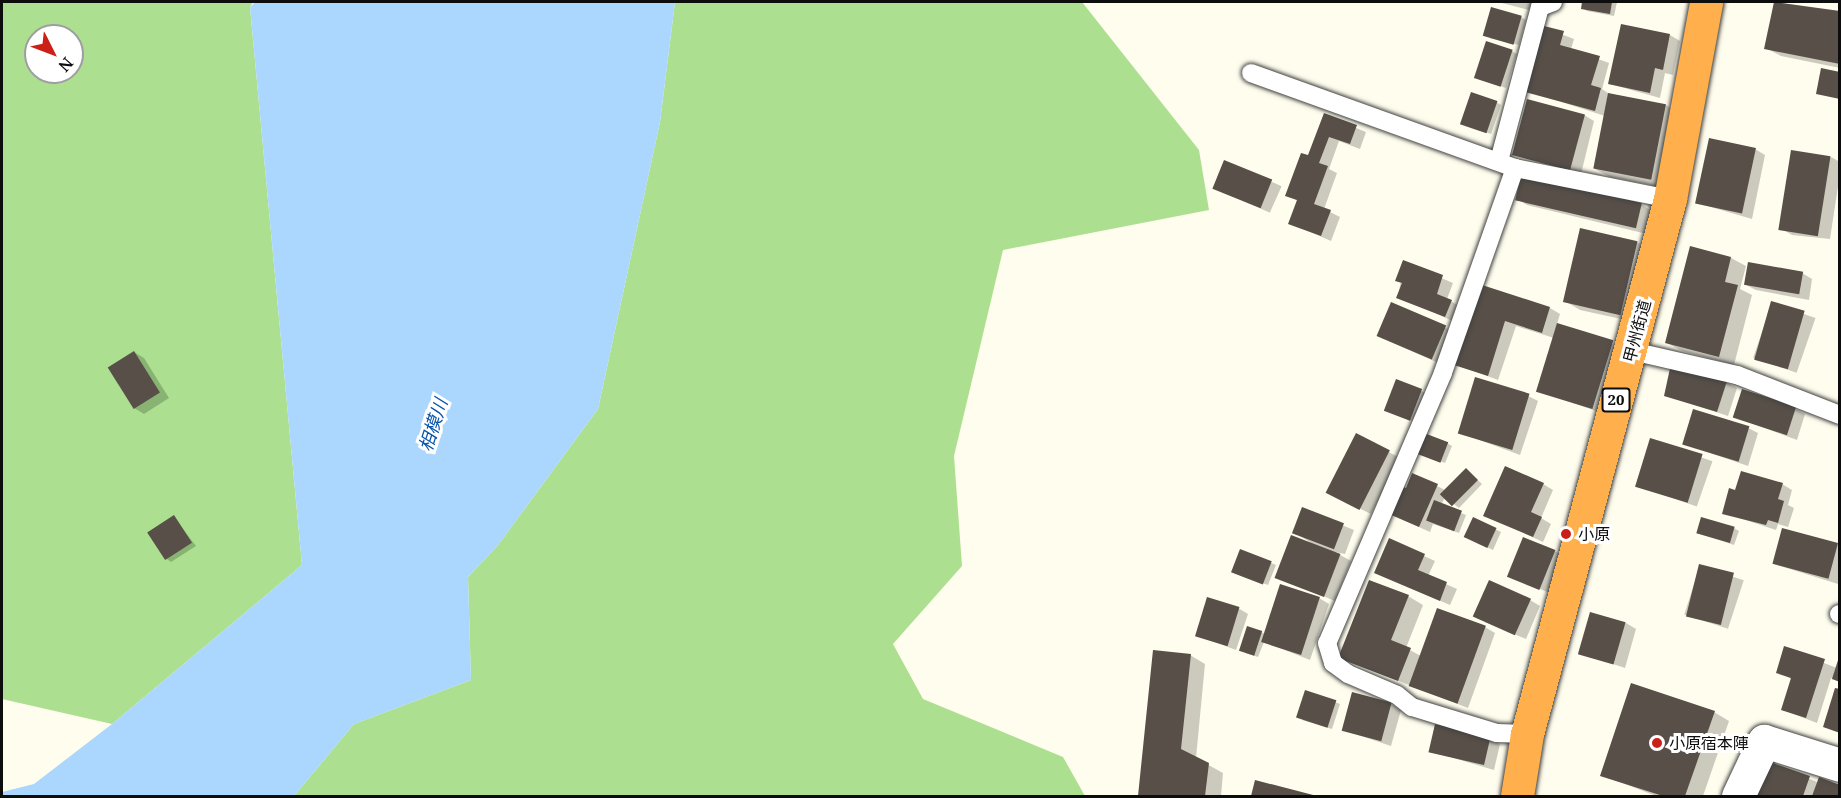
<!DOCTYPE html>
<html>
<head>
<meta charset="utf-8">
<style>
  body { margin:0 }
  #map { position:relative; width:1841px; height:798px; overflow:hidden; background:#fffded; font-family:"Noto Serif","Noto Sans JP",serif }
  div>[style] { position:absolute }
  .forest>* { inset:0; background:#ace090 }
  .water>* { inset:0; background:#abd6fd }
  .shadow>* { inset:0; background:#0003; transform-origin:0 0 }
  .building>* { inset:0; background:#574f48; transform-origin:0 0 }
  .roads { filter:drop-shadow(0 0 2px #404040) drop-shadow(0 0 2px #404040) }
  .lane>* { height:18px; margin:-9px; padding:0 9px; transform-origin:9px; border-radius:9px; background:#fff }
  .street>* { height:33px; margin:-16.5px; padding:0 16.5px; transform-origin:16.5px; border-radius:16.5px; background:#fff }
  .highway>* { height:33px; margin:-16.5px; padding:0 16.5px; transform-origin:16.5px; border-radius:16.5px; background:#ffaf4b }
  .dots>* { width:16px; height:16px; translate:-50% -50%; box-sizing:border-box; border:3px solid #fff; border-radius:50% }
  span { translate:-50% -50%; white-space:nowrap; text-align:center; line-height:1.15; -webkit-text-stroke:6px #fff; paint-order:stroke }
  .shield-label span { padding:2px 4px; background:#fff; border:2px solid; border-radius:4px; -webkit-text-stroke-width:0 }
  .shield-label { font-size:15px; color:#0d0d0d; font-weight:700 }
  .street-label { font-size:16px; color:#0d0d0d }
  .poi-label { font-size:16px; color:#0d0d0d }
  .left { translate:0 -50%; text-align:left }
  .water-label { font-size:18px; color:#0954ab; font-style:italic }
  .frame { position:absolute; inset:0; border:3px solid #0d0d0d; pointer-events:none }
  .north { position:absolute; left:24px; top:24px; width:60px; height:60px; box-sizing:border-box; background:#fff; border:2px solid #9e9e9e; border-radius:50%; rotate:132deg; font-size:16px; font-weight:700; line-height:24px; text-align:center; color:#0d0d0d }
  .north::after { content:''; display:block; margin:auto; width:21px; height:27px; background:#cb2017; clip-path:polygon(50% 0,100% 100%,50% 72%,0 100%) }
</style>
</head>
<body>
<div id="map">
  <div class="forest">
    <div style="clip-path:polygon(evenodd,2px 2px,253px 2px,250px 7px,302px 565px,112px 724px,2px 699px,2px 2px,36px 36px,72px 36px,72px 72px,36px 72px,36px 36px)"></div>
    <div style="clip-path:polygon(675px 2px,1082px 2px,1199px 150px,1209px 210px,1003px 250px,954px 456px,962px 566px,893px 644px,923px 699px,1063px 757px,1085px 796px,294px 796px,354px 724px,471px 680px,468px 577px,498px 545px,598px 409px,660px 122px)"></div>
  </div>
  <div class="water">
    <div style="clip-path:polygon(255px 2px,675px 2px,660px 122px,598px 409px,498px 545px,468px 577px,471px 680px,354px 724px,294px 796px,2px 796px,2px 792px,34px 784px,112px 724px,302px 565px,250px 7px)"></div>
  </div>
  <div class="shadow">
    <div style="clip-path:polygon(1498px 2px,1532px 2px,1529px 10px)"></div>
    <div style="clip-path:polygon(1584px 2px,1617px 2px,1614px 16px,1587px 11px,1583px 8px)"></div>
    <div style="clip-path:polygon(1775px 2px,1840px 12px,1840px 68px,1781px 56px,1766px 48px)"></div>
    <div style="clip-path:polygon(1521px 17px,1526px 20px,1519px 45px,1489px 38px)"></div>
    <div style="clip-path:polygon(1545px 28px,1574px 39px,1571px 49px,1609px 63px,1602px 89px,1611px 95px,1666px 105px,1680px 114px,1666px 188px,1610px 177px,1595px 169px,1605px 116px,1527px 91px)"></div>
    <div style="clip-path:polygon(1670px 35px,1680px 41px,1673px 75px,1665px 73px,1660px 98px,1610px 84px)"></div>
    <div style="clip-path:polygon(1512px 51px,1517px 54px,1506px 88px,1476px 78px)"></div>
    <div style="clip-path:polygon(1496px 102px,1501px 105px,1491px 134px,1467px 126px)"></div>
    <div style="clip-path:polygon(1324px 115px,1366px 132px,1360px 149px,1339px 141px,1329px 169px,1337px 173px,1324px 209px,1340px 217px,1331px 241px,1290px 223px,1298px 201px,1287px 195px,1309px 157px)"></div>
    <div style="clip-path:polygon(1584px 115px,1594px 121px,1581px 174px,1514px 154px)"></div>
    <div style="clip-path:polygon(1755px 149px,1765px 155px,1752px 219px,1697px 203px)"></div>
    <div style="clip-path:polygon(1831px 157px,1840px 162px,1840px 173px,1830px 239px,1792px 235px,1782px 229px)"></div>
    <div style="left:1225px;top:161px;width:62px;height:29px;rotate:24deg"></div>
    <div style="clip-path:polygon(1522px 176px,1642px 205px,1652px 211px,1647px 234px,1527px 205px,1517px 199px)"></div>
    <div style="clip-path:polygon(1637px 242px,1652px 251px,1635px 322px,1580px 310px,1565px 301px)"></div>
    <div style="clip-path:polygon(1691px 248px,1731px 258px,1746px 266px,1740px 289px,1752px 295px,1734px 365px,1682px 351px,1667px 343px)"></div>
    <div style="clip-path:polygon(1404px 262px,1453px 283px,1447px 299px,1461px 307px,1455px 322px,1398px 297px)"></div>
    <div style="clip-path:polygon(1802px 273px,1812px 279px,1809px 300px,1756px 290px,1746px 285px)"></div>
    <div style="clip-path:polygon(1480px 286px,1550px 308px,1560px 314px,1557px 324px,1623px 348px,1602px 413px,1538px 391px,1554px 338px,1516px 326px,1498px 380px,1455px 364px)"></div>
    <div style="left:1772px;top:303px;width:46px;height:58px;rotate:19deg"></div>
    <div style="left:1392px;top:304px;width:70px;height:35px;rotate:24deg"></div>
    <div style="clip-path:polygon(134px 352px,144px 358px,169px 398px,144px 414px,134px 408px)"></div>
    <div style="clip-path:polygon(1397px 381px,1426px 393px,1414px 422px,1390px 412px)"></div>
    <div style="clip-path:polygon(1726px 382px,1737px 388px,1728px 416px,1666px 395px)"></div>
    <div style="clip-path:polygon(1528px 396px,1538px 401px,1520px 455px,1458px 432px)"></div>
    <div style="clip-path:polygon(1795px 409px,1805px 414px,1797px 440px,1735px 417px)"></div>
    <div style="clip-path:polygon(1748px 428px,1758px 433px,1748px 466px,1684px 444px)"></div>
    <div style="clip-path:polygon(1357px 435px,1400px 458px,1371px 514px,1338px 498px)"></div>
    <div style="left:1651px;top:440px;width:65px;height:48px;rotate:19deg"></div>
    <div style="clip-path:polygon(1447px 443px,1452px 446px,1445px 463px,1423px 455px)"></div>
    <div style="clip-path:polygon(1470px 473px,1482px 484px,1459px 508px,1445px 497px,1441px 505px,1466px 515px,1459px 533px,1433px 524px,1430px 532px,1390px 514px,1406px 489px,1437px 486px,1447px 491px)"></div>
    <div style="clip-path:polygon(1543px 484px,1553px 490px,1541px 518px,1551px 524px,1543px 542px,1485px 515px)"></div>
    <div style="clip-path:polygon(1782px 484px,1792px 490px,1788px 505px,1794px 508px,1788px 527px,1778px 524px,1776px 530px,1724px 513px,1736px 492px)"></div>
    <div style="clip-path:polygon(1303px 509px,1354px 530px,1345px 554px,1335px 552px,1351px 561px,1335px 601px,1277px 577px,1316px 546px,1294px 532px)"></div>
    <div style="clip-path:polygon(174px 517px,196px 546px,171px 562px,167px 559px)"></div>
    <div style="clip-path:polygon(1474px 519px,1501px 532px,1493px 550px,1470px 539px)"></div>
    <div style="clip-path:polygon(1734px 528px,1739px 531px,1734px 545px,1698px 533px)"></div>
    <div style="clip-path:polygon(1389px 540px,1435px 561px,1428px 576px,1457px 589px,1450px 605px,1376px 573px)"></div>
    <div style="clip-path:polygon(1838px 544px,1838px 584px,1774px 564px)"></div>
    <div style="clip-path:polygon(1555px 551px,1565px 557px,1552px 594px,1510px 576px)"></div>
    <div style="clip-path:polygon(1271px 563px,1276px 565px,1268px 585px,1237px 574px)"></div>
    <div style="left:1700px;top:566px;width:46px;height:51px;rotate:18deg"></div>
    <div style="clip-path:polygon(1408px 596px,1423px 605px,1406px 648px,1421px 656px,1485px 627px,1495px 633px,1468px 708px,1340px 658px)"></div>
    <div style="clip-path:polygon(1319px 598px,1329px 604px,1310px 660px,1264px 642px,1258px 657px,1245px 653px,1261px 632px,1265px 634px)"></div>
    <div style="clip-path:polygon(1530px 600px,1540px 606px,1526px 639px,1485px 622px)"></div>
    <div style="clip-path:polygon(1238px 608px,1248px 614px,1236px 650px,1196px 635px)"></div>
    <div style="clip-path:polygon(1626px 623px,1636px 629px,1625px 668px,1580px 653px)"></div>
    <div style="clip-path:polygon(1785px 648px,1837px 668px,1840px 661px,1840px 682px,1831px 678px,1817px 723px,1783px 710px,1793px 680px,1778px 672px)"></div>
    <div style="clip-path:polygon(1154px 652px,1190px 655px,1205px 664px,1196px 758px,1223px 773px,1221px 796px,1139px 796px)"></div>
    <div style="clip-path:polygon(1335px 702px,1340px 704px,1332px 729px,1302px 720px)"></div>
    <div style="clip-path:polygon(1391px 704px,1401px 710px,1391px 746px,1343px 730px)"></div>
    <div style="clip-path:polygon(1714px 712px,1729px 721px,1703px 796px,1656px 796px,1602px 775px)"></div>
    <div style="clip-path:polygon(1490px 738px,1500px 744px,1494px 770px,1430px 751px)"></div>
    <div style="clip-path:polygon(1768px 762px,1817px 782px,1840px 786px,1840px 796px,1761px 796px,1757px 794px)"></div>
    <div style="clip-path:polygon(1256px 782px,1314px 796px,1252px 796px)"></div>
  </div>
  <div class="building">
    <div style="clip-path:polygon(1582px 2px,1612px 2px,1610px 14px,1581px 9px)"></div>
    <div style="clip-path:polygon(1774px 2px,1840px 11px,1840px 64px,1764px 49px)"></div>
    <div style="left:1491px;top:7px;width:32px;height:30px;rotate:16deg"></div>
    <div style="clip-path:polygon(1621px 24px,1670px 34px,1663px 70px,1655px 68px,1650px 93px,1608px 84px)"></div>
    <div style="clip-path:polygon(1544px 26px,1564px 31px,1560px 45px,1600px 56px,1591px 85px,1601px 88px,1595px 111px,1525px 92px)"></div>
    <div style="left:1486px;top:41px;width:28px;height:39px;rotate:18deg"></div>
    <div style="clip-path:polygon(1821px 68px,1840px 72px,1840px 99px,1816px 94px)"></div>
    <div style="left:1471px;top:92px;width:28px;height:34px;rotate:19deg"></div>
    <div style="left:1608px;top:93px;width:59px;height:77px;rotate:11deg"></div>
    <div style="left:1527px;top:99px;width:60px;height:58px;rotate:15deg"></div>
    <div style="clip-path:polygon(1324px 113px,1357px 125px,1350px 144px,1329px 137px,1319px 163px,1328px 166px,1314px 204px,1331px 210px,1321px 236px,1288px 224px,1297px 200px,1285px 196px,1301px 153px,1308px 155px)"></div>
    <div style="left:1709px;top:138px;width:48px;height:67px;rotate:12deg"></div>
    <div style="left:1791px;top:150px;width:40px;height:81px;rotate:9deg"></div>
    <div style="left:1224px;top:160px;width:52px;height:31px;rotate:22deg"></div>
    <div style="left:1521px;top:175px;width:124px;height:26px;rotate:13deg"></div>
    <div style="left:1580px;top:228px;width:59px;height:76px;rotate:13deg"></div>
    <div style="clip-path:polygon(1690px 246px,1731px 257px,1725px 282px,1738px 285px,1719px 357px,1665px 343px)"></div>
    <div style="clip-path:polygon(1403px 260px,1443px 275px,1437px 294px,1452px 300px,1445px 317px,1396px 298px,1402px 283px,1395px 281px)"></div>
    <div style="left:1748px;top:262px;width:56px;height:23px;rotate:10deg"></div>
    <div style="clip-path:polygon(1479px 284px,1550px 307px,1542px 333px,1505px 321px,1488px 376px,1454px 365px)"></div>
    <div style="left:1771px;top:301px;width:35px;height:61px;rotate:16deg"></div>
    <div style="left:1391px;top:302px;width:60px;height:37px;rotate:23deg"></div>
    <div style="left:1557px;top:323px;width:59px;height:72px;rotate:17deg"></div>
    <div style="left:134px;top:351px;width:49px;height:31px;rotate:58deg"></div>
    <div style="clip-path:polygon(1672px 359px,1727px 381px,1717px 412px,1664px 396px)"></div>
    <div style="left:1475px;top:377px;width:57px;height:59px;rotate:17deg"></div>
    <div style="left:1396px;top:379px;width:28px;height:34px;rotate:21deg"></div>
    <div style="left:1742px;top:389px;width:57px;height:30px;rotate:18deg"></div>
    <div style="left:1693px;top:409px;width:59px;height:37px;rotate:17deg"></div>
    <div style="left:1356px;top:433px;width:38px;height:67px;rotate:27deg"></div>
    <div style="left:1424px;top:433px;width:26px;height:22px;rotate:21deg"></div>
    <div style="left:1650px;top:438px;width:55px;height:51px;rotate:17deg"></div>
    <div style="clip-path:polygon(1505px 466px,1544px 483px,1531px 512px,1542px 517px,1533px 537px,1483px 516px)"></div>
    <div style="left:1466px;top:468px;width:17px;height:37px;rotate:45deg"></div>
    <div style="clip-path:polygon(1741px 471px,1783px 483px,1778px 499px,1784px 501px,1778px 523px,1768px 520px,1766px 525px,1722px 514px,1729px 488px,1735px 490px)"></div>
    <div style="clip-path:polygon(1412px 473px,1438px 484px,1419px 527px,1389px 514px,1401px 486px,1406px 488px)"></div>
    <div style="left:1434px;top:500px;width:30px;height:22px;rotate:21deg"></div>
    <div style="left:1302px;top:507px;width:45px;height:28px;rotate:21deg"></div>
    <div style="left:174px;top:515px;width:33px;height:32px;rotate:57deg"></div>
    <div style="left:1473px;top:517px;width:26px;height:22px;rotate:25deg"></div>
    <div style="left:1701px;top:517px;width:35px;height:17px;rotate:16deg"></div>
    <div style="left:1782px;top:528px;width:58px;height:37px;rotate:15deg"></div>
    <div style="left:1291px;top:535px;width:53px;height:46px;rotate:21deg"></div>
    <div style="left:1523px;top:537px;width:35px;height:43px;rotate:22deg"></div>
    <div style="clip-path:polygon(1389px 538px,1425px 554px,1418px 570px,1447px 582px,1440px 601px,1374px 573px)"></div>
    <div style="left:1240px;top:549px;width:34px;height:25px;rotate:21deg"></div>
    <div style="left:1699px;top:564px;width:36px;height:54px;rotate:14deg"></div>
    <div style="clip-path:polygon(1369px 580px,1409px 595px,1391px 640px,1411px 648px,1398px 681px,1338px 658px)"></div>
    <div style="left:1489px;top:580px;width:46px;height:40px;rotate:24deg"></div>
    <div style="left:1280px;top:584px;width:42px;height:61px;rotate:18deg"></div>
    <div style="left:1207px;top:597px;width:34px;height:41px;rotate:17deg"></div>
    <div style="left:1437px;top:608px;width:52px;height:83px;rotate:20deg"></div>
    <div style="left:1590px;top:612px;width:37px;height:44px;rotate:16deg"></div>
    <div style="left:1247px;top:626px;width:16px;height:26px;rotate:18deg"></div>
    <div style="clip-path:polygon(1784px 646px,1825px 659px,1806px 718px,1781px 710px,1791px 678px,1776px 673px)"></div>
    <div style="clip-path:polygon(1153px 650px,1191px 654px,1181px 749px,1209px 763px,1205px 796px,1138px 796px)"></div>
    <div style="clip-path:polygon(1839px 657px,1840px 657px,1840px 682px,1832px 679px)"></div>
    <div style="clip-path:polygon(1631px 683px,1715px 711px,1685px 796px,1663px 796px,1600px 776px)"></div>
    <div style="clip-path:polygon(1835px 688px,1840px 689px,1840px 733px,1823px 727px)"></div>
    <div style="left:1305px;top:690px;width:33px;height:29px;rotate:18deg"></div>
    <div style="left:1352px;top:692px;width:41px;height:40px;rotate:15deg"></div>
    <div style="left:1435px;top:724px;width:57px;height:29px;rotate:13deg"></div>
    <div style="clip-path:polygon(1767px 761px,1810px 776px,1803px 796px,1755px 795px)"></div>
    <div style="clip-path:polygon(1819px 777px,1840px 785px,1840px 796px,1812px 796px)"></div>
    <div style="clip-path:polygon(1255px 780px,1317px 796px,1251px 796px)"></div>
  </div>
  <div class="roads">
    <div class="lane">
      <div style="left:1251px;top:73px;width:281px;rotate:19.8deg"></div>
      <div style="left:1515px;top:168px;width:158px;rotate:11.3deg"></div>
      <div style="left:1499px;top:161px;width:159px;rotate:-75.1deg"></div>
      <div style="left:1540px;top:7px;width:14px;rotate:-21deg"></div>
      <div style="left:1515px;top:168px;width:217px;rotate:109.4deg"></div>
      <div style="left:1443px;top:373px;width:294px;rotate:113.2deg"></div>
      <div style="left:1327px;top:643px;width:21px;rotate:73deg"></div>
      <div style="left:1333px;top:663px;width:19px;rotate:36deg"></div>
      <div style="left:1348px;top:674px;width:53px;rotate:23.2deg"></div>
      <div style="left:1397px;top:695px;width:19px;rotate:39deg"></div>
      <div style="left:1412px;top:707px;width:89px;rotate:17deg"></div>
      <div style="left:1497px;top:733px;width:30px;rotate:2deg"></div>
      <div style="left:1632px;top:351px;width:108px;rotate:12.9deg"></div>
      <div style="left:1737px;top:375px;width:110px;rotate:21.2deg"></div>
      <div style="left:1839px;top:614px;width:1px"></div>
    </div>
    <div class="street">
      <div style="left:1738px;top:796px;width:61px;rotate:-64.7deg"></div>
      <div style="left:1764px;top:741px;width:80px;rotate:17.5deg"></div>
    </div>
    <div class="highway">
      <div style="left:1517px;top:796px;width:63px;rotate:-80.8deg"></div>
      <div style="left:1527px;top:734px;width:554px;rotate:-75.04deg"></div>
      <div style="left:1670px;top:199px;width:200px;rotate:-79.6deg"></div>
    </div>
  </div>
  <div class="dots">
    <div style="left:1566px;top:534px;background:#cb2017"></div>
    <div style="left:1657px;top:743px;background:#cb2017"></div>
  </div>
  <div class="shield-label">
    <span style="left:1616px;top:400px">20</span>
  </div>
  <div class="street-label">
    <span style="left:1637px;top:331px;rotate:-75deg">甲州街道</span>
  </div>
  <div class="poi-label">
    <span class="left" style="left:1578px;top:534px">小原</span>
    <span class="left" style="left:1669px;top:743px">小原宿本陣</span>
  </div>
  <div class="water-label">
    <span style="left:433px;top:425px;rotate:-72deg">相模川</span>
  </div>
  <div class="frame"></div>
  <div class="north">N</div>
</div>
</body>
</html>
